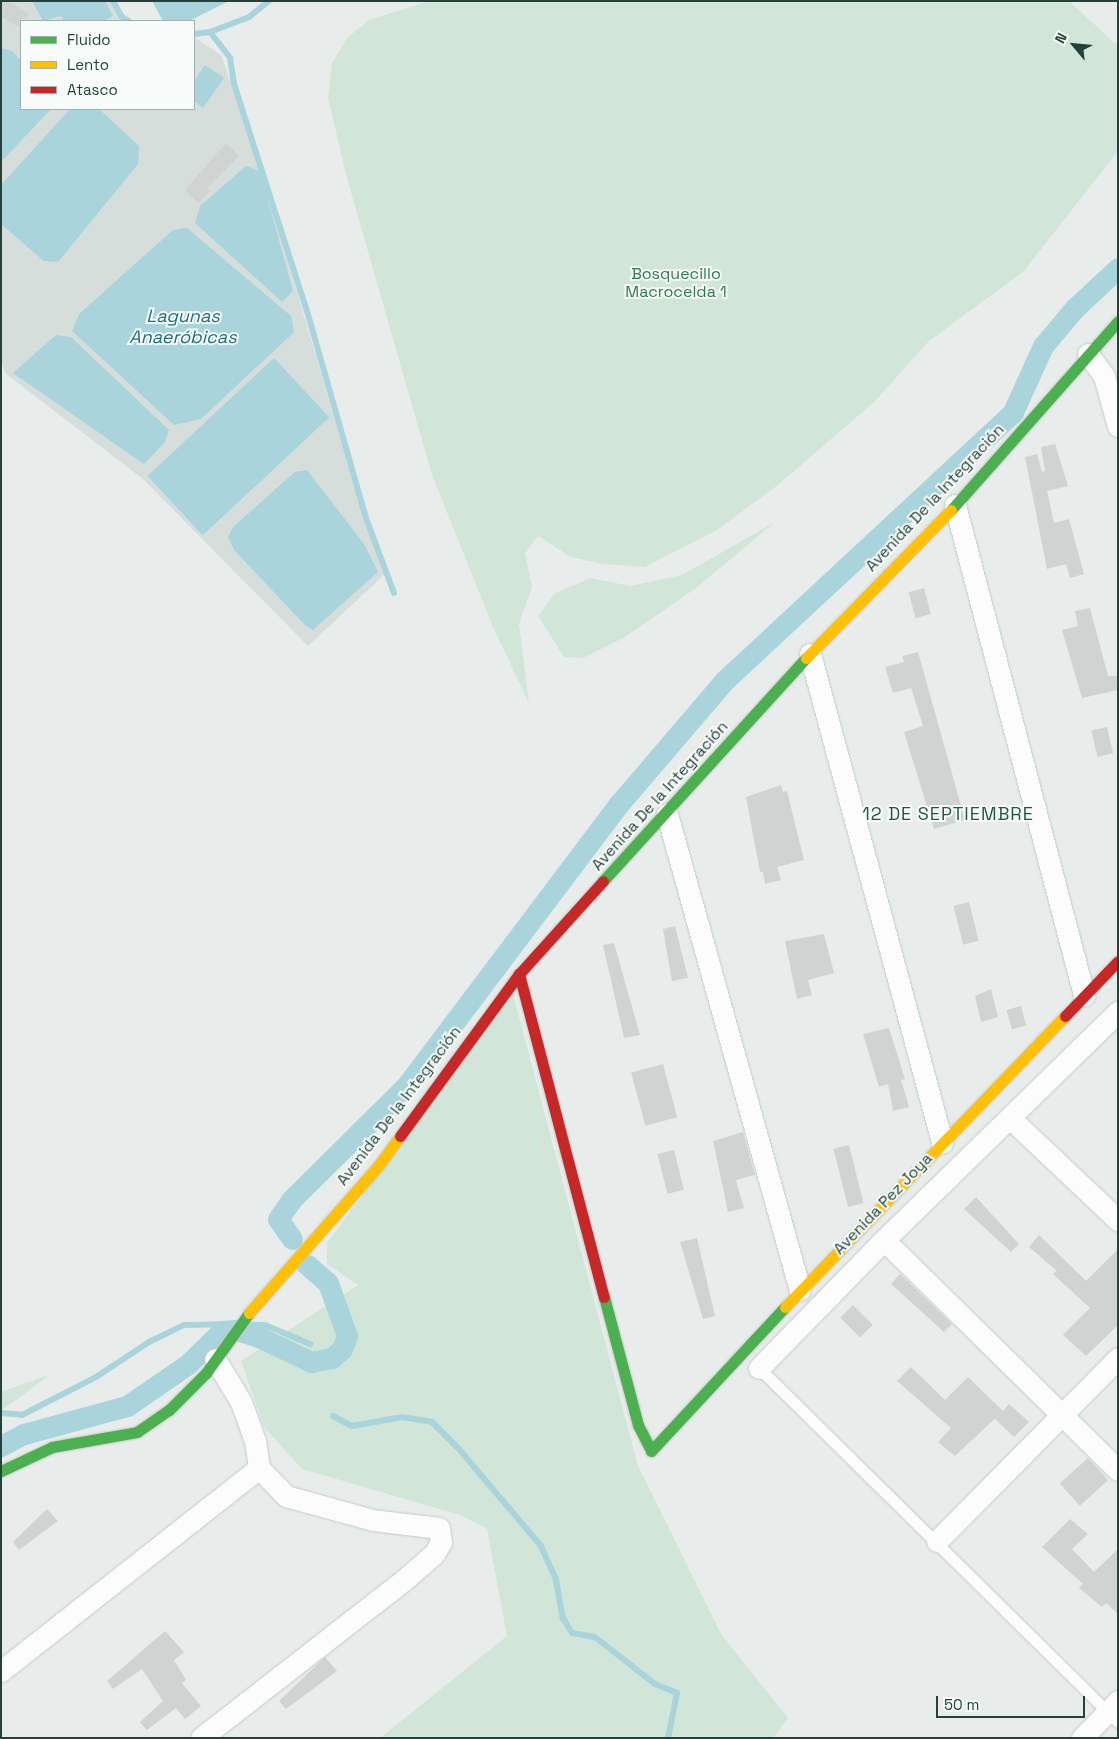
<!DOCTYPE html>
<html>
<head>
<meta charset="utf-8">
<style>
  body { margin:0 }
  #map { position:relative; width:1119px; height:1739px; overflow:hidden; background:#e8edeb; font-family:"Space Grotesk",sans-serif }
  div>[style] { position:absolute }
  .built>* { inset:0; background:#d6dedb }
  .green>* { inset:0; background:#d1e6d8 }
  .water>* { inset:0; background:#a9d4db; transform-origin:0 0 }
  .stream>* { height:6px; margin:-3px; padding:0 3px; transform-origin:3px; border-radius:3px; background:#a9d4db }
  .canal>* { height:21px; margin:-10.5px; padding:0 10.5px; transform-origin:10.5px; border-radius:10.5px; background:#a9d4db }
  .building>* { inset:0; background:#cfd4d2; transform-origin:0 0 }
  .roads { filter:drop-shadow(0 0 1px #c5cac8) drop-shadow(0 0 1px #c5cac8) }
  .lane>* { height:11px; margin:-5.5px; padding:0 5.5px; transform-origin:5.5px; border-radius:5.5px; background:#fcfcfc }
  .street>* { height:21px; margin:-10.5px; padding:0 10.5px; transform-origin:10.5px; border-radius:10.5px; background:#fcfcfc }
  .fast>* { height:11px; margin:-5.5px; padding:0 5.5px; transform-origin:5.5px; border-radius:5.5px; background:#4caf50 }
  .slow>* { height:11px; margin:-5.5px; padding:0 5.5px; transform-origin:5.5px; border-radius:5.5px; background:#ffc107 }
  .jam>* { height:11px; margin:-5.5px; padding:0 5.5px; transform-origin:5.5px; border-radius:5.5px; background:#c62828 }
  span { translate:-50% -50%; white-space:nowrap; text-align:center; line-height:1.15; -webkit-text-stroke:4px #f7fbf9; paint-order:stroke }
  .park-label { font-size:16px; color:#2d7a4b }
  .street-label { font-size:16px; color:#24423a }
  .water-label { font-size:18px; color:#1c6f80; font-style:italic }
  .neighbourhood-label { font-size:18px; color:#1f5548; letter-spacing:1px }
  .frame { position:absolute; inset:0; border:2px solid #24423a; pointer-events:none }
  .legend { position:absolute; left:20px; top:20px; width:175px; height:90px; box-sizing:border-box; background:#f7fbf9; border:1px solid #a3b1ad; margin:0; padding:6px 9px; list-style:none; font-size:15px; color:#24423a }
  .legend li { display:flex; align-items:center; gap:10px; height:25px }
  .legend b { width:25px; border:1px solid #a3b1ad }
  .north { position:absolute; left:1049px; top:20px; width:50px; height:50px; -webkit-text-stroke:4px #f7fbf9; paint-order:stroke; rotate:298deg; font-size:14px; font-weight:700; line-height:20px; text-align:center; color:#24423a }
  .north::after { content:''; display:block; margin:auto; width:18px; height:22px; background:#24423a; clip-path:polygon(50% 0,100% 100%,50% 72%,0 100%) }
  .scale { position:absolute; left:936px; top:1696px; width:149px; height:22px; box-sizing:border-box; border:2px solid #24423a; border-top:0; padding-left:6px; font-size:15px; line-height:18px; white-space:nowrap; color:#24423a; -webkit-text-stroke:4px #f7fbf9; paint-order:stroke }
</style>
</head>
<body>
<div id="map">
  <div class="built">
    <div style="clip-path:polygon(1px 1px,110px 1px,121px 21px,21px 21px,21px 109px,194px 109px,194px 37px,221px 55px,261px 170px,365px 522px,384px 575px,308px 646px,143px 479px,5px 373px,1px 361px)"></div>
  </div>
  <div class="green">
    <div style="clip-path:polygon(429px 1px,1069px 1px,1118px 46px,1118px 151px,1024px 271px,929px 341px,875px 401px,778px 485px,717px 530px,645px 567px,603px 564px,571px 557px,538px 536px,525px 553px,532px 587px,519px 624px,529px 703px,493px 627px,432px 475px,347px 178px,328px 98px,332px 63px,348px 37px,369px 20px)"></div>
    <div style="clip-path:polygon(775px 522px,696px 588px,625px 637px,583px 658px,564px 657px,538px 616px,555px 593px,591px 578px,630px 586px,682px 575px)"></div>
    <div style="clip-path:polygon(513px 994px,638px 1466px,721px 1634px,788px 1718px,773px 1738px,380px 1738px,507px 1636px,487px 1529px,460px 1515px,302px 1469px,264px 1427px,241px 1361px,358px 1285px,327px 1264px,327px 1243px)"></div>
    <div style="clip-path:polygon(51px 1374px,1px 1411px,1px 1392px)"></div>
  </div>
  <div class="water">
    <div style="clip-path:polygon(32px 1px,105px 1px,113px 16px,104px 21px,64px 21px,61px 16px,43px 21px)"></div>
    <div style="clip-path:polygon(152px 1px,229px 1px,189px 21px,163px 21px)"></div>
    <div style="clip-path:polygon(1px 48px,12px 51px,21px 60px,21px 109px,51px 109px,1px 162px)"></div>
    <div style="clip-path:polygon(205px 65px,224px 78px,203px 108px,194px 101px,194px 81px)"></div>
    <div style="clip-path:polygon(70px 109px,99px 109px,139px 146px,138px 164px,58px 262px,44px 261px,1px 224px,1px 185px)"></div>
    <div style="clip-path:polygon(246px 166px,260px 171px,293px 291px,282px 302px,195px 223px,200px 206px)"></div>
    <div style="clip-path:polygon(187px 228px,291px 316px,294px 332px,201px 419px,174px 425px,72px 331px,79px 314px,173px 230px)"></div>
    <div style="clip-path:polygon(56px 335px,71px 337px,169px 430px,165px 442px,144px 464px,13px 373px)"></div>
    <div style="left:274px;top:358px;width:81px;height:173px;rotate:47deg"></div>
    <div style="clip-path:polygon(307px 470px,364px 544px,378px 572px,313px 630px,305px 625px,234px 550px,228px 537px,233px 527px,295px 472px)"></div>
  </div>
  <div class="stream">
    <div style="left:113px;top:1px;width:18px;rotate:61deg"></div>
    <div style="left:122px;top:17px;width:8px;rotate:30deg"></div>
    <div style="left:210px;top:32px;width:42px;rotate:-21deg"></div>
    <div style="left:249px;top:17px;width:26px;rotate:-39deg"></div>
    <div style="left:194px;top:34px;width:16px;rotate:-7deg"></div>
    <div style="left:210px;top:32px;width:33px;rotate:52deg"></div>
    <div style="left:230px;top:58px;width:26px;rotate:81deg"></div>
    <div style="left:234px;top:84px;width:238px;rotate:72.2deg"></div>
    <div style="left:307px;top:311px;width:215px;rotate:74.1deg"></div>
    <div style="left:366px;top:518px;width:80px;rotate:69.5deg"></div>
    <div style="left:250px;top:1325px;width:15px"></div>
    <div style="left:265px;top:1325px;width:49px;rotate:22.9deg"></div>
    <div style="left:1px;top:1413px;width:21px;rotate:5deg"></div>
    <div style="left:22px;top:1415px;width:83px;rotate:-27.2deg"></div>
    <div style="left:96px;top:1377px;width:64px;rotate:-33.4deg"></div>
    <div style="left:149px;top:1342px;width:39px;rotate:-26deg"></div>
    <div style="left:184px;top:1325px;width:48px;rotate:-1.2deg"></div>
    <div style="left:333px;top:1416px;width:21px;rotate:28deg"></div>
    <div style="left:352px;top:1426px;width:51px;rotate:-10.2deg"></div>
    <div style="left:402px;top:1417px;width:30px;rotate:9deg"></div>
    <div style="left:432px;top:1422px;width:38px;rotate:45deg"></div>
    <div style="left:459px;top:1449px;width:127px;rotate:49.8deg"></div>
    <div style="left:541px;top:1546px;width:37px;rotate:66deg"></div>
    <div style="left:556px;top:1580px;width:39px;rotate:80deg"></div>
    <div style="left:563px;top:1618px;width:17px;rotate:59deg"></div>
    <div style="left:572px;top:1633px;width:23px;rotate:10deg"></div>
    <div style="left:595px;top:1637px;width:76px;rotate:38.1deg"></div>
    <div style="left:655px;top:1684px;width:24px;rotate:22deg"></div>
    <div style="left:677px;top:1693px;width:46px;rotate:101.3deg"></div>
  </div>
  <div class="canal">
    <div style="left:292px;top:1239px;width:24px;rotate:-125deg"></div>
    <div style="left:278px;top:1219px;width:24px;rotate:-55deg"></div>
    <div style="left:292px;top:1199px;width:162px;rotate:-44.7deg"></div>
    <div style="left:407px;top:1085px;width:352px;rotate:-53deg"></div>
    <div style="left:619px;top:804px;width:162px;rotate:-49.5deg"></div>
    <div style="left:724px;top:681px;width:395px;rotate:-42.9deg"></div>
    <div style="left:1013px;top:412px;width:72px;rotate:-65.6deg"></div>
    <div style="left:1043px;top:346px;width:48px;rotate:-50deg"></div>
    <div style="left:1074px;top:309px;width:60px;rotate:-43deg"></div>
    <div style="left:1px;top:1446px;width:26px;rotate:-28deg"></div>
    <div style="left:24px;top:1434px;width:107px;rotate:-15.2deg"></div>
    <div style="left:127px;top:1406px;width:74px;rotate:-34.5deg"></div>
    <div style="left:188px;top:1364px;width:47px;rotate:-44.1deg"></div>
    <div style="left:222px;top:1331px;width:15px;rotate:-4deg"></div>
    <div style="left:237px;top:1330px;width:23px;rotate:18deg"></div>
    <div style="left:259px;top:1337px;width:58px;rotate:25.7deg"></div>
    <div style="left:311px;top:1362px;width:21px;rotate:-11deg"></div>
    <div style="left:332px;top:1358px;width:13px;rotate:-42deg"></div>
    <div style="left:342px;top:1349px;width:14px;rotate:-69deg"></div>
    <div style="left:347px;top:1336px;width:56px;rotate:-109.7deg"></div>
    <div style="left:328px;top:1283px;width:28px;rotate:-139deg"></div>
  </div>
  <div class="building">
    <div style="clip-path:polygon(1px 1px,8px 1px,29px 14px,21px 21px,21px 28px,1px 17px)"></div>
    <div style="clip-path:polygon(226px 143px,239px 156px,207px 188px,210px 191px,198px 203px,185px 190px)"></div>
    <div style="clip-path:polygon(1055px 444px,1068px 486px,1047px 491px,1054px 523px,1069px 519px,1084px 574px,1070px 578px,1066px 564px,1047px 569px,1025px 457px,1037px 454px,1042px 472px,1045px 471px,1041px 447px)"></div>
    <div style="left:924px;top:588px;width:27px;height:16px;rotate:75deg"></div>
    <div style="clip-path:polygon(1090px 608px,1108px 676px,1118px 676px,1118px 690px,1082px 698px,1062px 630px,1078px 626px,1075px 611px)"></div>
    <div style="clip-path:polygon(918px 652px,965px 820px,934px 829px,904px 732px,923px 726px,911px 688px,893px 693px,885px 667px,904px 662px,902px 656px)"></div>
    <div style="left:1107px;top:727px;width:27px;height:16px;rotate:77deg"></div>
    <div style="clip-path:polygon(781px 785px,783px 792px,787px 791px,804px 860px,777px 867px,781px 880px,765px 884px,763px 872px,760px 872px,746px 797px)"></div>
    <div style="left:969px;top:902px;width:40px;height:16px;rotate:76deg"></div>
    <div style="clip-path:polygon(675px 926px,688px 978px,672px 981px,663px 929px)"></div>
    <div style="clip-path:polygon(824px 934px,834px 973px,808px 980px,812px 995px,797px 999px,785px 941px)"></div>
    <div style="clip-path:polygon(614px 943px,640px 1035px,624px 1038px,603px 945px)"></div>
    <div style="clip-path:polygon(991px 989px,998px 1017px,981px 1022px,975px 996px)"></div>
    <div style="left:1021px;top:1006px;width:20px;height:15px;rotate:75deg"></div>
    <div style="clip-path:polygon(889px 1028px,905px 1079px,901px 1080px,909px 1107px,893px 1111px,888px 1084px,879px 1087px,863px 1034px)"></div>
    <div style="left:663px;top:1064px;width:55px;height:33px;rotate:75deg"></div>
    <div style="clip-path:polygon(743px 1132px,755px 1175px,736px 1180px,744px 1208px,728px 1212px,713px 1141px)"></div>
    <div style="left:849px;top:1145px;width:60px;height:16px;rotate:76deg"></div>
    <div style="left:674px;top:1150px;width:41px;height:17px;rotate:76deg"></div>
    <div style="clip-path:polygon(976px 1197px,1019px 1244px,1011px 1252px,964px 1209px)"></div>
    <div style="clip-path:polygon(1039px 1235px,1086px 1281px,1118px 1249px,1118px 1325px,1086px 1356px,1063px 1335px,1090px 1308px,1053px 1274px,1057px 1271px,1029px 1247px)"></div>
    <div style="clip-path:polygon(697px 1238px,715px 1316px,703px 1319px,680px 1242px)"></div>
    <div style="clip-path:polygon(900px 1274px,952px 1324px,944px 1332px,891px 1284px)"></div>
    <div style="left:853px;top:1305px;width:28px;height:18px;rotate:45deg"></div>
    <div style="clip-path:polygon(911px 1367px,945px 1400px,968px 1377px,1003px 1411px,1009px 1404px,1029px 1422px,1014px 1437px,995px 1419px,1002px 1412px,955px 1456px,938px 1442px,951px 1428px,897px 1381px)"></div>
    <div style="left:1088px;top:1458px;width:30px;height:38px;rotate:48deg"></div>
    <div style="clip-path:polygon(47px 1509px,58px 1521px,19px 1550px,13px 1542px)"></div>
    <div style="clip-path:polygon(1070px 1519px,1088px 1534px,1072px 1549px,1094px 1572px,1118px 1549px,1118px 1614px,1106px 1603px,1102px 1607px,1079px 1588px,1083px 1584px,1042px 1547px)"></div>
    <div style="clip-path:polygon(165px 1631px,184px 1652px,174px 1660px,186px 1680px,182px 1683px,201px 1706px,185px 1719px,176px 1708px,147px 1730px,140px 1722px,163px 1701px,142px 1669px,113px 1689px,107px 1681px)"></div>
    <div style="clip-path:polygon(325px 1657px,337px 1671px,286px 1709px,279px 1701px)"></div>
  </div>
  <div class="roads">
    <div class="lane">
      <div style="left:759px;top:1368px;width:504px;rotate:44.6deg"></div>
    </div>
    <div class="street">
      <div style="left:1088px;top:354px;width:27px;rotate:54deg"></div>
      <div style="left:1104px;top:376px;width:52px;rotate:74.4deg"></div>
      <div style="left:955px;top:505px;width:507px;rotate:75.25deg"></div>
      <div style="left:810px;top:654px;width:506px;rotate:74.86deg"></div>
      <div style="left:667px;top:814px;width:494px;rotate:74.4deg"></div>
      <div style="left:1010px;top:1118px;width:149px;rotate:43.4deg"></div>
      <div style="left:884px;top:1240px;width:328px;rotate:44.5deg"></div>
      <div style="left:759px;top:1368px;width:179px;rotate:-45.7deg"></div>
      <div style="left:884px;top:1240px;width:327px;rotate:-44.3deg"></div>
      <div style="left:937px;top:1541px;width:257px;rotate:-45.3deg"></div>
      <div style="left:1px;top:1671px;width:328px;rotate:-38.2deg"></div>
      <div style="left:201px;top:1738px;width:257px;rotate:-37.9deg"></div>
      <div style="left:404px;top:1580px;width:40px;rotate:-41deg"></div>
      <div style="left:434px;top:1554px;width:14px;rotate:-60deg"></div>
      <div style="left:441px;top:1542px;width:14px;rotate:-98deg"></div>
      <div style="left:439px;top:1528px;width:66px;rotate:-173.1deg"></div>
      <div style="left:373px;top:1520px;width:90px;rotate:-164.6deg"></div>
      <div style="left:286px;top:1496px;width:39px;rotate:-134deg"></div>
      <div style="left:259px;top:1468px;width:27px;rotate:-98deg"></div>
      <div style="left:255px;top:1441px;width:41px;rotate:-109.7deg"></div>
      <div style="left:241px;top:1402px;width:50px;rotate:-121.2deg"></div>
      <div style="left:1082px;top:1738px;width:52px;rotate:-45.8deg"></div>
    </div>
    <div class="fast">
      <div style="left:951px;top:510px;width:252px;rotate:-48.5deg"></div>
      <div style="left:603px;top:881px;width:302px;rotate:-47.7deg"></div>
      <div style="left:604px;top:1297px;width:132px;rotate:75.1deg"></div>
      <div style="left:638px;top:1425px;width:29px;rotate:63deg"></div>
      <div style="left:651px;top:1451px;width:197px;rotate:-47.1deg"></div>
      <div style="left:1px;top:1471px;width:56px;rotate:-25.2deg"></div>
      <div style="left:52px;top:1447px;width:86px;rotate:-10deg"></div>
      <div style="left:137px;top:1432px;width:39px;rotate:-35deg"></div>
      <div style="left:169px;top:1410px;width:52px;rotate:-45deg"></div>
      <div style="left:206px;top:1373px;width:74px;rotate:-54.4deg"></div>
    </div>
    <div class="slow">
      <div style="left:806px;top:658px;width:207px;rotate:-45.6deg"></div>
      <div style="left:785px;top:1307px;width:404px;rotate:-46.1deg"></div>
      <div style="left:249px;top:1313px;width:197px;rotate:-48.7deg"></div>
      <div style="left:379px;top:1165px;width:36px;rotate:-54deg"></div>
    </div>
    <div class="jam">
      <div style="left:519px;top:974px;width:334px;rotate:75.3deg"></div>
      <div style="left:1065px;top:1016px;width:76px;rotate:-46.1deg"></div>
      <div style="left:400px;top:1136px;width:201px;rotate:-53.7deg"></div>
      <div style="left:519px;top:974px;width:125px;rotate:-47.9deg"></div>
    </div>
  </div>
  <div class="park-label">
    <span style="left:676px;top:283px">Bosquecillo<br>Macrocelda 1</span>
  </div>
  <div class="street-label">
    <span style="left:935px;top:498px;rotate:-47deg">Avenida De la Integración</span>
    <span style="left:660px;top:796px;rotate:-48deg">Avenida De la Integración</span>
    <span style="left:399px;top:1106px;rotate:-53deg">Avenida De la Integración</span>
    <span style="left:883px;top:1204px;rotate:-46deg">Avenida Pez Joya</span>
  </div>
  <div class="water-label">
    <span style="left:183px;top:327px">Lagunas<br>Anaeróbicas</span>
  </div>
  <div class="neighbourhood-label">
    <span style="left:948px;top:814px">12 DE SEPTIEMBRE</span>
  </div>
  <div class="frame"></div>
  <ul class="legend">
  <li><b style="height:6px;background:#4caf50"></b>Fluido</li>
  <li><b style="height:6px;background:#ffc107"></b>Lento</li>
  <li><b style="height:6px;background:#c62828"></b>Atasco</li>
  </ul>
  <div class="north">N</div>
  <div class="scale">50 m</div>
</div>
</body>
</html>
